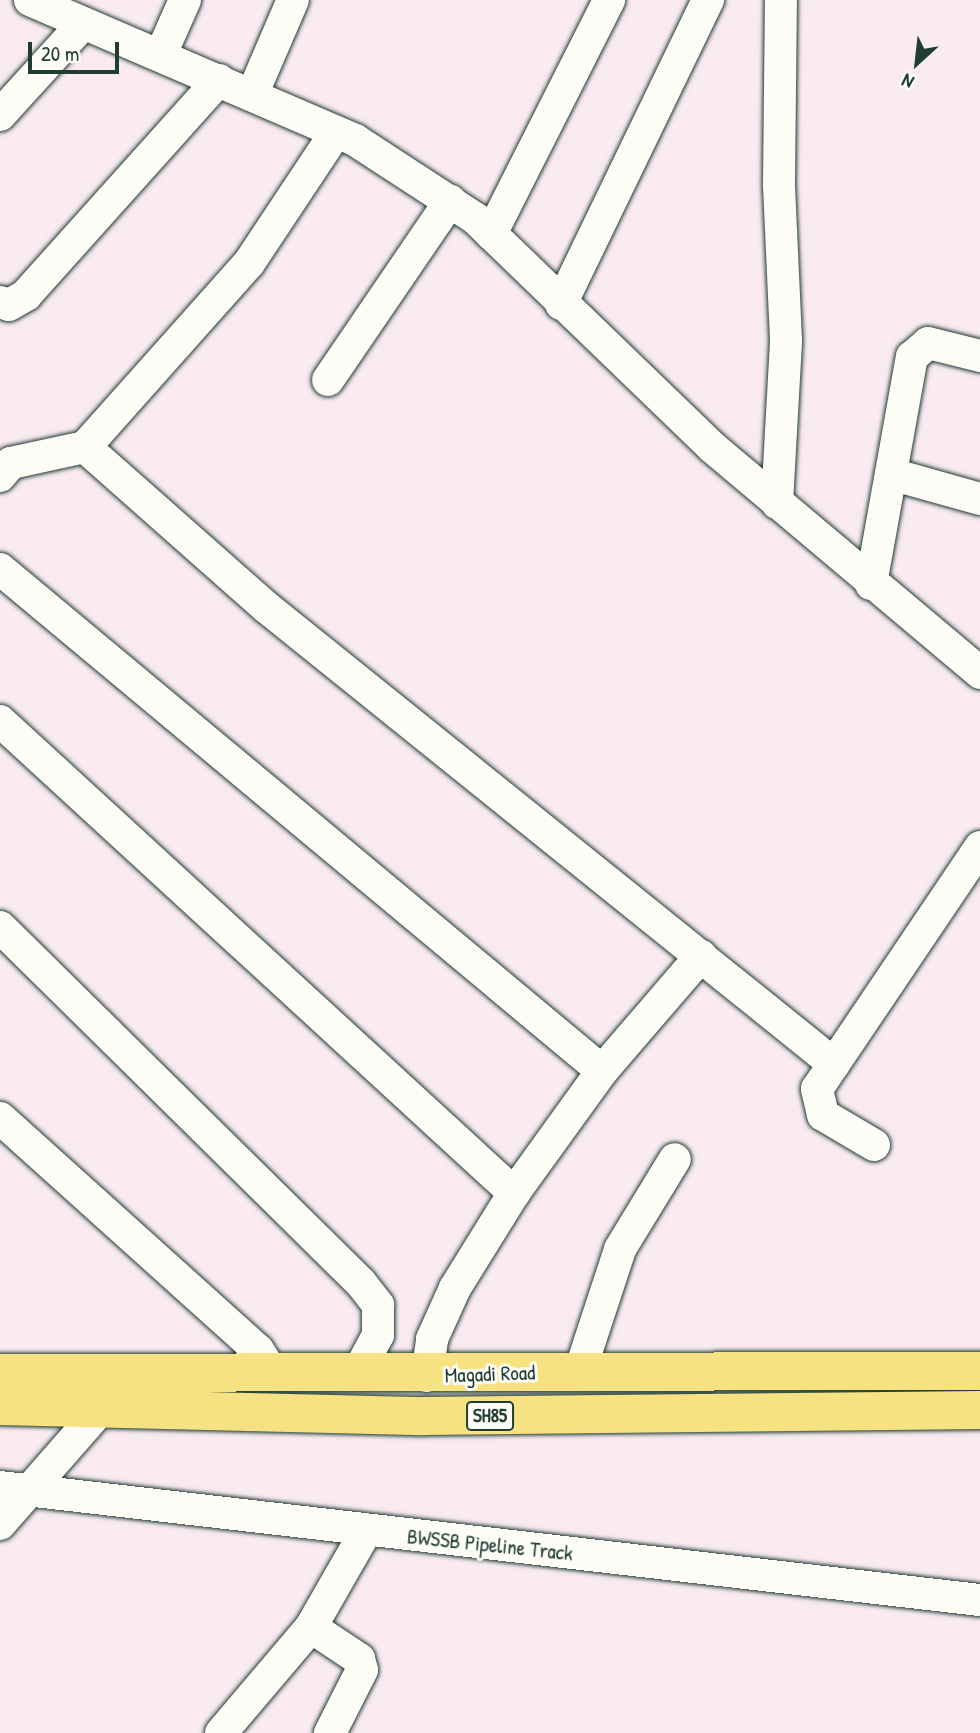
<!DOCTYPE html>
<html>
<head>
<meta charset="utf-8">
<style>
  body { margin:0 }
  #map { position:relative; width:980px; height:1733px; overflow:hidden; background:#faebf2; font-family:"Patrick Hand",sans-serif }
  div>[style] { position:absolute }
  .roads { filter:drop-shadow(0 0 2px #1f3d34) drop-shadow(0 0 2px #1f3d34) }
  .minor>* { height:32px; margin:-16px; padding:0 16px; transform-origin:16px; border-radius:16px; background:#fdfcf7 }
  .major>* { height:38px; margin:-19px; padding:0 19px; transform-origin:19px; border-radius:19px; background:#f7e281 }
  span { translate:-50% -50%; white-space:nowrap; text-align:center; line-height:1.15; -webkit-text-stroke:6px #fdfcf7; paint-order:stroke }
  .shield-label span { padding:2px 5px; background:#fdfcf7; border:2px solid; border-radius:5px; -webkit-text-stroke-width:0 }
  .shield-label { font-size:19px; color:#1f3d34; font-weight:700 }
  .street-label { font-size:21px; color:#1f3d34 }
  .north { position:absolute; left:882px; top:28px; width:70px; height:70px; -webkit-text-stroke:5px #fdfcf7; paint-order:stroke; rotate:207deg; font-size:19px; font-weight:700; line-height:28px; text-align:center; color:#1f3d34 }
  .north::after { content:''; display:block; margin:auto; width:24px; height:32px; background:#1f3d34; clip-path:polygon(50% 0,100% 100%,50% 72%,0 100%) }
  .scale { position:absolute; left:28px; top:42px; width:91px; height:32px; box-sizing:border-box; border:4px solid #1f3d34; border-top:0; padding-left:9px; font-size:21px; line-height:24px; white-space:nowrap; color:#1f3d34; -webkit-text-stroke:5px #fdfcf7; paint-order:stroke }
</style>
</head>
<body>
<div id="map">
  <div class="roads">
    <div class="minor">
      <div style="left:30px;top:0;width:354px;rotate:23.3deg"></div>
      <div style="left:355px;top:140px;width:145px;rotate:33.1deg"></div>
      <div style="left:476px;top:219px;width:328px;rotate:44deg"></div>
      <div style="left:712px;top:447px;width:351px;rotate:40.1deg"></div>
      <div style="left:161px;top:54px;width:59px;rotate:-66deg"></div>
      <div style="left:252px;top:95px;width:103px;rotate:-66.7deg"></div>
      <div style="left:0;top:115px;width:122px;rotate:-47.7deg"></div>
      <div style="left:491px;top:234px;width:262px;rotate:-63.2deg"></div>
      <div style="left:0;top:302px;width:9px;rotate:18deg"></div>
      <div style="left:9px;top:305px;width:20px;rotate:-30deg"></div>
      <div style="left:26px;top:295px;width:289px;rotate:-48.1deg"></div>
      <div style="left:561px;top:304px;width:338px;rotate:-64.2deg"></div>
      <div style="left:328px;top:380px;width:217px;rotate:-55.7deg"></div>
      <div style="left:85px;top:447px;width:246px;rotate:-48.3deg"></div>
      <div style="left:249px;top:263px;width:157px;rotate:-56.4deg"></div>
      <div style="left:891px;top:474px;width:92px;rotate:15.7deg"></div>
      <div style="left:0;top:476px;width:17px;rotate:-50deg"></div>
      <div style="left:11px;top:463px;width:76px;rotate:-12.2deg"></div>
      <div style="left:85px;top:447px;width:242px;rotate:41.5deg"></div>
      <div style="left:266px;top:607px;width:729px;rotate:38.82deg"></div>
      <div style="left:777px;top:503px;width:163px;rotate:-86.8deg"></div>
      <div style="left:786px;top:340px;width:156px;rotate:-92.6deg"></div>
      <div style="left:779px;top:184px;width:184px;rotate:-89.4deg"></div>
      <div style="left:0;top:569px;width:784px;rotate:39.82deg"></div>
      <div style="left:871px;top:584px;width:231px;rotate:-79.8deg"></div>
      <div style="left:912px;top:357px;width:21px;rotate:-41deg"></div>
      <div style="left:928px;top:343px;width:54px;rotate:14deg"></div>
      <div style="left:0;top:721px;width:698px;rotate:42.56deg"></div>
      <div style="left:514px;top:1193px;width:150px;rotate:-54.2deg"></div>
      <div style="left:602px;top:1071px;width:152px;rotate:-49.3deg"></div>
      <div style="left:0;top:927px;width:507px;rotate:44.6deg"></div>
      <div style="left:361px;top:1283px;width:28px;rotate:52deg"></div>
      <div style="left:378px;top:1305px;width:30px;rotate:90deg"></div>
      <div style="left:378px;top:1335px;width:44px;rotate:118.3deg"></div>
      <div style="left:0;top:1118px;width:347px;rotate:42deg"></div>
      <div style="left:258px;top:1350px;width:22px;rotate:58deg"></div>
      <div style="left:874px;top:1145px;width:59px;rotate:-149.5deg"></div>
      <div style="left:823px;top:1115px;width:27px;rotate:-103deg"></div>
      <div style="left:817px;top:1089px;width:292px;rotate:-56deg"></div>
      <div style="left:580px;top:1371px;width:128px;rotate:-71.8deg"></div>
      <div style="left:620px;top:1249px;width:105px;rotate:-58.6deg"></div>
      <div style="left:427px;top:1376px;width:37px;rotate:-82deg"></div>
      <div style="left:432px;top:1339px;width:56px;rotate:-65.7deg"></div>
      <div style="left:455px;top:1288px;width:112px;rotate:-58.2deg"></div>
      <div style="left:0;top:1487px;width:986px;rotate:6.58deg"></div>
      <div style="left:0;top:1524px;width:150px;rotate:-48.8deg"></div>
      <div style="left:311px;top:1627px;width:58px;rotate:33.7deg"></div>
      <div style="left:359px;top:1659px;width:11px;rotate:75deg"></div>
      <div style="left:362px;top:1670px;width:71px;rotate:116.9deg"></div>
      <div style="left:221px;top:1733px;width:139px;rotate:-49.7deg"></div>
      <div style="left:311px;top:1627px;width:111px;rotate:-60.2deg"></div>
    </div>
    <div class="major">
      <div style="left:0;top:1373px;width:980px;rotate:-0.12deg"></div>
      <div style="left:0;top:1406px;width:424px;rotate:1.4deg"></div>
      <div style="left:424px;top:1416px;width:556px;rotate:-0.62deg"></div>
    </div>
  </div>
  <div class="shield-label">
    <span style="left:490px;top:1416px">SH85</span>
  </div>
  <div class="street-label">
    <span style="left:490px;top:1374px;rotate:-2deg">Magadi Road</span>
    <span style="left:490px;top:1545px;rotate:6deg">BWSSB Pipeline Track</span>
  </div>
  <div class="north">N</div>
  <div class="scale">20 m</div>
</div>
</body>
</html>
